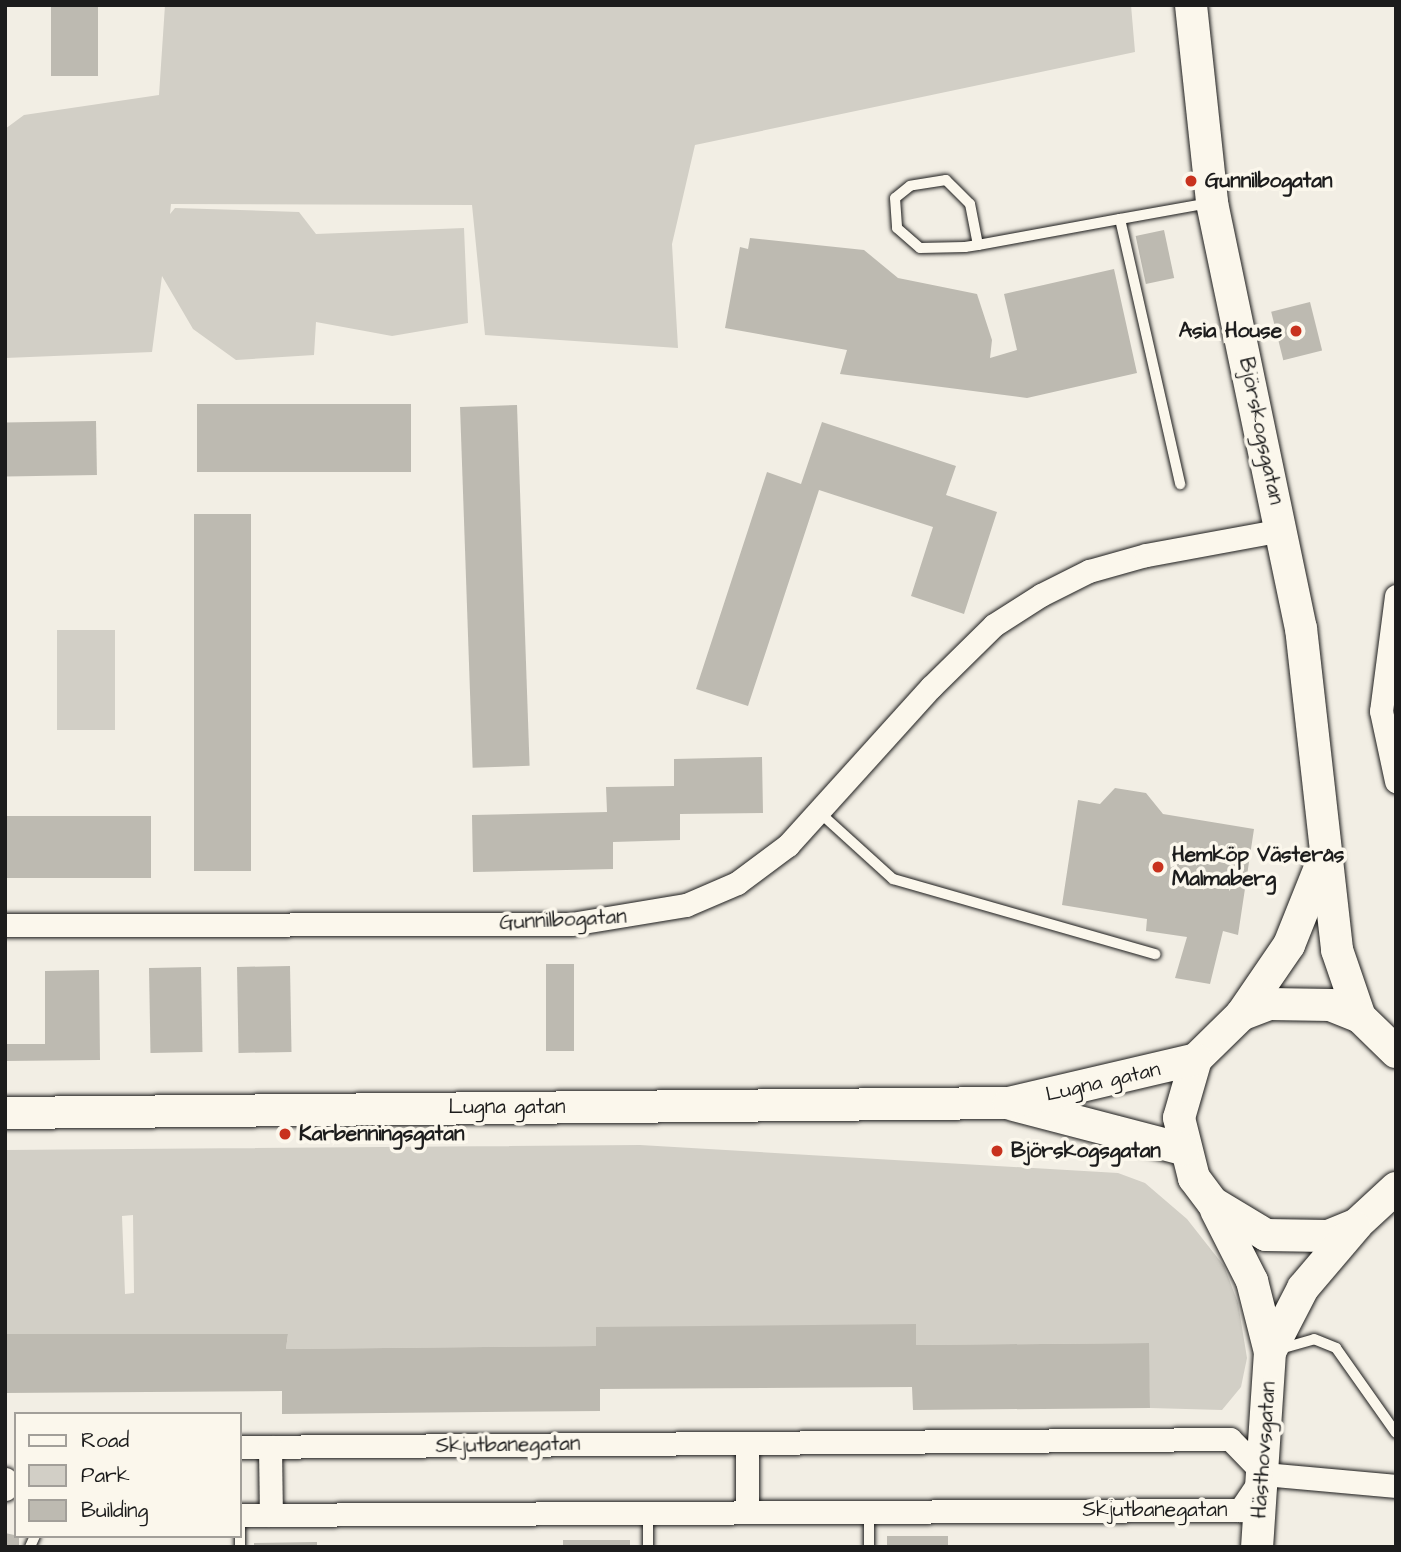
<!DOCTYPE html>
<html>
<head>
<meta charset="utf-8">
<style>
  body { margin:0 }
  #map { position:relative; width:1401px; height:1552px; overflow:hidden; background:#f2eee4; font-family:"Architects Daughter",sans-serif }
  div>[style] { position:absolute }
  .green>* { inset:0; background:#d2cfc6; transform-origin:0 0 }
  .building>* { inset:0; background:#bdbab1; transform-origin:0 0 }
  .roads { filter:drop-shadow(0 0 2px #1c1c1c) drop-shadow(0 0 2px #1c1c1c) }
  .lane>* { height:10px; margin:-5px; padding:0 5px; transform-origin:5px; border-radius:5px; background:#fbf7ec }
  .street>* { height:23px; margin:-11.5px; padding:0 11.5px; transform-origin:11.5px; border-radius:11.5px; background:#fbf7ec }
  .secondary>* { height:32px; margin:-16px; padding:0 16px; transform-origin:16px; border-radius:16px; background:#fbf7ec }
  .dots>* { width:19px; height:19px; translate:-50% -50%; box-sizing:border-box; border:4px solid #fbf7ec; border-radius:50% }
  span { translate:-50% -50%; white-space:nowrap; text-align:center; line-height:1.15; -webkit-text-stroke:7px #fbf7ec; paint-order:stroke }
  .poi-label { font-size:21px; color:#1c1c1c; font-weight:700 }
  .left { translate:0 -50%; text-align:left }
  .right { translate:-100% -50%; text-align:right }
  .street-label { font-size:21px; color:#1c1c1c }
  .frame { position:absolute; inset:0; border:7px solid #1c1c1c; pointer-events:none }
  .legend { position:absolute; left:14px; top:1412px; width:228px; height:126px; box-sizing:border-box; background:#fbf7ec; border:2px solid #a29f99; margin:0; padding:9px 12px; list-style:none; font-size:21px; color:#1c1c1c }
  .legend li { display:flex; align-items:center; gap:14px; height:35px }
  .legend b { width:35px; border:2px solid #a29f99 }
</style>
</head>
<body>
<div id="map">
  <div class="green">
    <div style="clip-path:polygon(165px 5px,1131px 5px,1135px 52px,695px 145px,672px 244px,678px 348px,485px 335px,472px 205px,171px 204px,170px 214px,175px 208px,299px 212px,316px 234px,464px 228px,468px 323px,392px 336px,316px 322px,314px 355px,236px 360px,193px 329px,162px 276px,152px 352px,5px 358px,5px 129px,24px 115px,159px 95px)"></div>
    <div style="left:57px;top:630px;width:58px;height:100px"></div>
    <div style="clip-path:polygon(evenodd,640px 1145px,1118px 1173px,1145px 1183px,1187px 1219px,1224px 1266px,1238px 1303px,1247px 1358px,1241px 1387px,1222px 1410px,1150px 1408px,1148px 1343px,916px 1345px,596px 1327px,596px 1346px,286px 1349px,288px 1334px,5px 1334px,5px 1150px,640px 1145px,133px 1215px,134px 1293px,125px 1294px,122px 1216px,133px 1215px)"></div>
  </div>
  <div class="building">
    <div style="left:51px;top:5px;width:47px;height:71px"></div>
    <div style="left:1164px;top:230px;width:49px;height:29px;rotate:78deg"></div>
    <div style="clip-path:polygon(750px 238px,864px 250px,898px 278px,977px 294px,992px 340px,990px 358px,1017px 350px,1004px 294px,1114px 269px,1137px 373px,1027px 398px,840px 374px,847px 350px,725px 328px,740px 247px,748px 249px)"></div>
    <div style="left:1310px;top:302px;width:50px;height:40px;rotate:76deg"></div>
    <div style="left:197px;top:404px;width:214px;height:68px"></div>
    <div style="left:517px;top:405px;width:361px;height:57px;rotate:88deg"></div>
    <div style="left:96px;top:421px;width:54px;height:91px;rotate:89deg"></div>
    <div style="clip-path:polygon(822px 422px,956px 466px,946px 495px,997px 512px,964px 614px,911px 596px,933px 527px,819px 490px,748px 706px,696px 689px,767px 472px,801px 484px)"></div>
    <div style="left:194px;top:514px;width:57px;height:357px"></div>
    <div style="clip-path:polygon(762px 757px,763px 813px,680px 814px,680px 840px,613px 842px,613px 869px,473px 872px,472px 815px,607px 812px,606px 787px,674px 786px,674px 759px)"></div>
    <div style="clip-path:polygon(1115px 788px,1146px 793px,1163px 814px,1254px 829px,1238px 935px,1223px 931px,1210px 984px,1175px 978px,1187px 937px,1146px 931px,1147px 919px,1062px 905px,1078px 800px,1100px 804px)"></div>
    <div style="left:5px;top:816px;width:146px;height:62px"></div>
    <div style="left:546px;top:964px;width:28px;height:87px"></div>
    <div style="left:290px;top:966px;width:86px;height:53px;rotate:89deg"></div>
    <div style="left:201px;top:967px;width:85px;height:52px;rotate:89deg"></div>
    <div style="clip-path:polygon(99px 970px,100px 1060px,5px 1061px,5px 1044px,45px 1044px,45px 971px)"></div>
    <div style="clip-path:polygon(916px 1324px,916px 1345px,1149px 1343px,1150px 1408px,913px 1410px,912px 1387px,600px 1389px,600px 1411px,282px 1414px,282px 1391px,5px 1393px,5px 1334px,288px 1334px,286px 1349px,596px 1346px,596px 1327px)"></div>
    <div style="clip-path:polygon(5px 1533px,19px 1536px,19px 1547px,5px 1547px)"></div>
    <div style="left:887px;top:1536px;width:61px;height:11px"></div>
    <div style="left:563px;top:1540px;width:67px;height:7px"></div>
    <div style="clip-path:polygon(317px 1542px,317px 1547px,254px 1547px,254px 1543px)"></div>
  </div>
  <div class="roads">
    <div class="lane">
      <div style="left:1120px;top:219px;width:272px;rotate:77.2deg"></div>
      <div style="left:978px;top:245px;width:42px;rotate:-101deg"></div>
      <div style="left:970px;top:204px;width:34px;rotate:-135deg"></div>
      <div style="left:946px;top:180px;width:36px;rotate:171deg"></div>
      <div style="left:910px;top:186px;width:19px;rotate:141deg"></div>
      <div style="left:895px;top:198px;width:30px;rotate:86deg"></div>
      <div style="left:897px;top:228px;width:30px;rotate:41deg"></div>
      <div style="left:920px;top:248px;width:45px;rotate:-1.3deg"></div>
      <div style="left:965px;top:247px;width:13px;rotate:-9deg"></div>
      <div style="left:978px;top:245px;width:144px;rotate:-10.4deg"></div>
      <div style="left:1120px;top:219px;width:90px;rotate:-10.2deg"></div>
      <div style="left:819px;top:812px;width:100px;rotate:42.2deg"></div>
      <div style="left:893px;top:879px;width:273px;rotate:16deg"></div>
      <div style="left:1280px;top:1349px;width:35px;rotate:-16deg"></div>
      <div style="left:1314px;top:1339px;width:24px;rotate:22deg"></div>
      <div style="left:1336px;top:1348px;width:104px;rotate:54.8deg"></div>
      <div style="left:648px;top:1512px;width:35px;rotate:90deg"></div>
      <div style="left:30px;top:1547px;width:12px;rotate:-66deg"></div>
      <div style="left:240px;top:1547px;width:32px;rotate:-90deg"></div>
      <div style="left:869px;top:1547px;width:35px;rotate:-90deg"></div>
    </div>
    <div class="street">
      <div style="left:1396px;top:596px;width:116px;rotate:97.4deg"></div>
      <div style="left:1381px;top:711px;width:72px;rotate:77.9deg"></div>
      <div style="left:5px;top:925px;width:566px;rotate:-0.1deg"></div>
      <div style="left:571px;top:924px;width:117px;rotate:-9.4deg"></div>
      <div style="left:686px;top:905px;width:56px;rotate:-23.3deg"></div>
      <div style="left:737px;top:883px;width:64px;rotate:-36.7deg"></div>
      <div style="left:788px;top:845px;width:213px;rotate:-47.9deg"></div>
      <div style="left:931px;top:687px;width:88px;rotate:-44.5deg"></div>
      <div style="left:994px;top:625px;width:56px;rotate:-32.6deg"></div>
      <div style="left:1041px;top:595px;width:54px;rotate:-26.6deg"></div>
      <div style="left:1089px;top:571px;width:59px;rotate:-15.7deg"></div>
      <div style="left:1146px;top:555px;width:138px;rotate:-10.4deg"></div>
      <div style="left:747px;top:1443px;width:69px;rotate:90deg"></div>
      <div style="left:240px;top:1447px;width:990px;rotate:-0.46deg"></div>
      <div style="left:1230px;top:1439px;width:49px;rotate:45.8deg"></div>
      <div style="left:270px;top:1447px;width:68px;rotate:89.2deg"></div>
      <div style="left:1264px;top:1474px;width:133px;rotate:5.2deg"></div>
      <div style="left:5px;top:1479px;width:10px;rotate:90deg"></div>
      <div style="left:240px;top:1515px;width:1000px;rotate:-0.29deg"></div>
      <div style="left:1240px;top:1510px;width:36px;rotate:-56deg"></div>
    </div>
    <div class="secondary">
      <div style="left:1191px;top:5px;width:199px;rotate:83.9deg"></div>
      <div style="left:1212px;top:203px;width:434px;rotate:78.2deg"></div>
      <div style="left:1301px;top:628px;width:324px;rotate:83.6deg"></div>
      <div style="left:1337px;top:950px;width:71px;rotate:71.1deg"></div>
      <div style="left:1241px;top:1015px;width:85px;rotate:-55.6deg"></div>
      <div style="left:1289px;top:945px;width:92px;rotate:-68.2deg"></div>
      <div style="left:1396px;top:1052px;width:50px;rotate:-135.8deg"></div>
      <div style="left:1360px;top:1017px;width:31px;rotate:-158deg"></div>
      <div style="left:1331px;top:1005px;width:62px;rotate:-179.1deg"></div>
      <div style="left:1269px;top:1004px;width:30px;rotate:159deg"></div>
      <div style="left:1241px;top:1015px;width:63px;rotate:135.6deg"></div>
      <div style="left:1196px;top:1059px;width:61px;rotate:106.1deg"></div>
      <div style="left:1179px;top:1118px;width:62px;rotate:76deg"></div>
      <div style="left:1194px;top:1178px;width:31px;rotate:53deg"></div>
      <div style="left:1213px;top:1203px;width:62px;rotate:31.1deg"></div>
      <div style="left:1266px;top:1235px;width:62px;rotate:0.9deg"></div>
      <div style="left:1328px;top:1236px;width:31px;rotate:-22deg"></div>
      <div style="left:1357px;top:1224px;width:53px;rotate:-42.7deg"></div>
      <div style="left:1014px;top:1105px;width:175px;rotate:14.6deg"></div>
      <div style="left:5px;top:1113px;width:1004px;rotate:-0.57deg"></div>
      <div style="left:1009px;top:1103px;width:192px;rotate:-13.2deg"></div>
      <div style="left:1216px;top:1210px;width:80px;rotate:63.1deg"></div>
      <div style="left:1252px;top:1281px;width:73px;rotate:75.8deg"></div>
      <div style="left:1270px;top:1352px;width:195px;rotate:93.8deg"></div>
      <div style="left:1270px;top:1352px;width:72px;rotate:-62.7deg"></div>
      <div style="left:1303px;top:1288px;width:80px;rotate:-49.6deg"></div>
    </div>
  </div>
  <div class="dots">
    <div style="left:1191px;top:181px;background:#c8321e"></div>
    <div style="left:1296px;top:331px;background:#c8321e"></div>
    <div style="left:1158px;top:867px;background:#c8321e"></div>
    <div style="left:285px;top:1134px;background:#c8321e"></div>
    <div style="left:997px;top:1151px;background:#c8321e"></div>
  </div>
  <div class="poi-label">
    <span class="left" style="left:1205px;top:181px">Gunnilbogatan</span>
    <span class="right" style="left:1282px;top:331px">Asia House</span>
    <span class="left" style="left:1172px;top:867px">Hemköp Västerås<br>Malmaberg</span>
    <span class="left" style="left:299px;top:1134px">Karbenningsgatan</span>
    <span class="left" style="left:1011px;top:1151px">Björskogsgatan</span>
  </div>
  <div class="street-label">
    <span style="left:1261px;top:431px;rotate:78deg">Björskogsgatan</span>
    <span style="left:563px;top:920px;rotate:-3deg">Gunnilbogatan</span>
    <span style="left:1103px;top:1082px;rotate:-13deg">Lugna gatan</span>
    <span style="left:507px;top:1107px">Lugna gatan</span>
    <span style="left:508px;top:1445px;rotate:-1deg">Skjutbanegatan</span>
    <span style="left:1264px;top:1450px;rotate:-86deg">Hästhovsgatan</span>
    <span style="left:1155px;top:1510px">Skjutbanegatan</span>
  </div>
  <div class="frame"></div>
  <ul class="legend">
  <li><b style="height:9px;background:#fbf7ec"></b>Road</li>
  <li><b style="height:19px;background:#d2cfc6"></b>Park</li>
  <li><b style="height:19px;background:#bdbab1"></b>Building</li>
  </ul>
</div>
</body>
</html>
